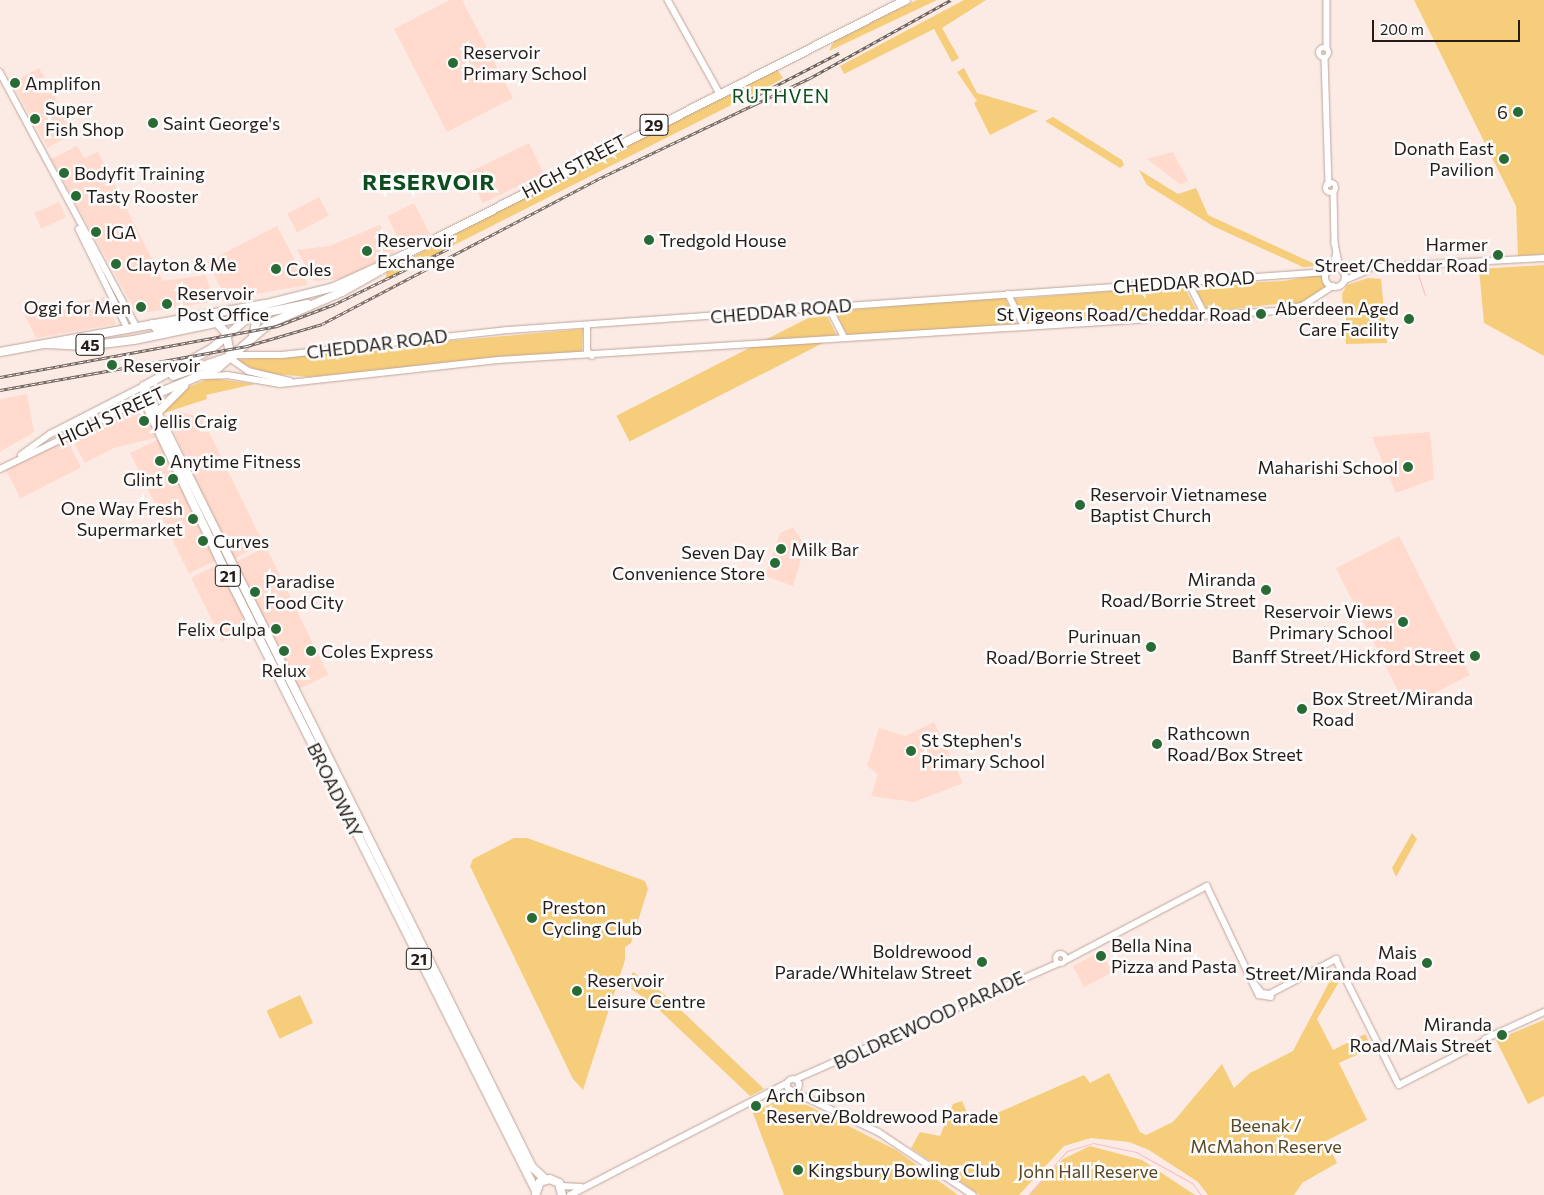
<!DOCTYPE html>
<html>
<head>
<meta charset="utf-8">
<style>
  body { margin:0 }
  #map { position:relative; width:1544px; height:1195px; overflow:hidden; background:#fcebe5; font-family:Commissioner,sans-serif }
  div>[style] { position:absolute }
  .built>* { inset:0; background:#ffdacd; transform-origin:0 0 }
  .green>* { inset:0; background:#f6cd7a; transform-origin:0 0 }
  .stream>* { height:1px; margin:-0.5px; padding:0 0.5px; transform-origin:0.5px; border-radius:0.5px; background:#f7bdce }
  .roads { filter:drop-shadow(0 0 1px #bea49a) drop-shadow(0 0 1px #bea49a) }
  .tertiary>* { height:5.5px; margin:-2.75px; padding:0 2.75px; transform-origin:2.75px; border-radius:2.75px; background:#fff }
  .tertiary>.ring { margin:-2.75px; padding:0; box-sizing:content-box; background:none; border:5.5px solid #fff; border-radius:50% }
  .secondary>* { height:6px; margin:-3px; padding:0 3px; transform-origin:3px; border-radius:3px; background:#fff }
  .secondary>.ring { margin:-3px; padding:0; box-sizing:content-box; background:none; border:6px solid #fff; border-radius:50% }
  .primary>* { height:8px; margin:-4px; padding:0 4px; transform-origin:4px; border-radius:4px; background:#fff }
  .rail>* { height:3px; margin-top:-1.5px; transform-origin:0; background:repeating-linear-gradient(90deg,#fcfcfc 0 4px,#6e625d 0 8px); box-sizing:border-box; border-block:1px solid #6e625d }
  .dots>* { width:14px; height:14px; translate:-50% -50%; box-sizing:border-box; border:2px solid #fcfcfc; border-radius:50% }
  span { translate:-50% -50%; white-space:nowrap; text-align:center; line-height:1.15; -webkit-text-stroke:5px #fcfcfc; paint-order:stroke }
  .shield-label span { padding:1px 4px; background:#fcfcfc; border:1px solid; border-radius:4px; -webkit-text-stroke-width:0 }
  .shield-label { font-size:16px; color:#251b17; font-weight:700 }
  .poi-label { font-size:18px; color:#251b17 }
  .left { translate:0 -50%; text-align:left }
  .right { translate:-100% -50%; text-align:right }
  .street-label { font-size:18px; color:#251b17 }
  .park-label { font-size:18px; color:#5a4823 }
  .neighbourhood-label { font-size:19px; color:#0e4e1e; letter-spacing:1px }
  .district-label { font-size:22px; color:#0e4e1e; font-weight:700; letter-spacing:1px }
  .scale { position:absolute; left:1372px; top:20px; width:148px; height:22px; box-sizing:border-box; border:2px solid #251b17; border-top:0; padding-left:6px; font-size:15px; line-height:18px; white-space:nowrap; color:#251b17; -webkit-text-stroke:4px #fcfcfc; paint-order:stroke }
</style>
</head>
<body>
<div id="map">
  <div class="built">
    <div style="clip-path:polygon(450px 0,462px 0,513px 98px,447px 132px,394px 29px)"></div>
    <div style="left:39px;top:68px;width:74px;height:31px;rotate:61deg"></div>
    <div style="left:529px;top:143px;width:34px;height:68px;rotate:64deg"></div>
    <div style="clip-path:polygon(77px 146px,84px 158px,98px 152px,163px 281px,205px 275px,215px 301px,137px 314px,51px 159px)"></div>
    <div style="clip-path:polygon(1173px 152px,1188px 181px,1181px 185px,1147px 159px)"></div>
    <div style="left:319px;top:197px;width:21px;height:36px;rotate:62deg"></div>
    <div style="left:59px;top:202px;width:17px;height:27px;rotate:66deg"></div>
    <div style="left:414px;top:203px;width:36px;height:30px;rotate:63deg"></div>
    <div style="clip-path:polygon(380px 225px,395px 252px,342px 279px,314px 281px,297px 250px,329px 246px)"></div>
    <div style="clip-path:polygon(277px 226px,308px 285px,227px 299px,207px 262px)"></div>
    <div style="clip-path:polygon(104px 297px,116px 324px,36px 338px,23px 312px)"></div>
    <div style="clip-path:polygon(27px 394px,34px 432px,0 452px,0 399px)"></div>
    <div style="clip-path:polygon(145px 409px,158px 437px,114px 448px,85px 463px,70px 436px,103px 420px)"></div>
    <div style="clip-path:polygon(179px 411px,204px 419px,200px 432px,209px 432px,263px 543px,232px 560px,167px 417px)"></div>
    <div style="clip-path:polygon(1430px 432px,1434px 479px,1396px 493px,1372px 437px)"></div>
    <div style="left:66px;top:438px;width:33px;height:68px;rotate:63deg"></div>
    <div style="left:159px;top:439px;width:134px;height:32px;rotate:64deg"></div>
    <div style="clip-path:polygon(793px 527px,809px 551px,803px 553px,793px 586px,765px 576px,780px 533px)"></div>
    <div style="left:1399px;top:536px;width:156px;height:71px;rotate:63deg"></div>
    <div style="left:266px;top:547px;width:142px;height:36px;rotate:64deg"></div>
    <div style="left:219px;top:564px;width:71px;height:31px;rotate:64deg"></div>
    <div style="clip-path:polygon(934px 722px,963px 783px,914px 802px,871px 796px,878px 774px,867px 766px,879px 728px,905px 736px)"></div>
    <div style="left:1101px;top:951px;width:24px;height:32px;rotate:62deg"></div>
  </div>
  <div class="green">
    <div style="clip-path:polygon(917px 0,937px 0,829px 51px,834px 41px)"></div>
    <div style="clip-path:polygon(964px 0,986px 0,942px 28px,959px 58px,952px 62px,934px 29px,844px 74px,840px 66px)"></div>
    <div style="clip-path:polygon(1414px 0,1544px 0,1544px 254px,1518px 256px,1516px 206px)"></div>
    <div style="clip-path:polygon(964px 68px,977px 93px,1038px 111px,990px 135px,974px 103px,977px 101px,957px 72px)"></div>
    <div style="clip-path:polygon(777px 69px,783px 78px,773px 84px,385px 280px,387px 271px,469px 226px)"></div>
    <div style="clip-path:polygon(1053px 117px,1122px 160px,1124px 165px,1120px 168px,1045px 121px)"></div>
    <div style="clip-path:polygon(1139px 170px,1178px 194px,1196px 188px,1208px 215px,1319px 266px,1303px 267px,1213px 226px,1147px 185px)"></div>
    <div style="clip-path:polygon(1544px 265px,1544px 356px,1484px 323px,1479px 269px)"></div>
    <div style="clip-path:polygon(1324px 274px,1328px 287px,1307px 302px,1290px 307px,1286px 303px,1208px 312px,1194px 286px,1283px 281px)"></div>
    <div style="clip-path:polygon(1368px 278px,1381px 279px,1387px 343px,1346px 344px,1342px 294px,1347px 285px)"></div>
    <div style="clip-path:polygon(1183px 285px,1198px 313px,1097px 320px,1085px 316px,1088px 320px,1084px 321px,1073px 317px,1076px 321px,1056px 319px,1058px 322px,1029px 324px,1014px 299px)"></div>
    <div style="clip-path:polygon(1005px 297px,1017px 324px,848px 336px,834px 311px)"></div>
    <div style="left:824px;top:310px;width:29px;height:233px;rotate:63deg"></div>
    <div style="clip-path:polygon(583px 329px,582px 352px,309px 377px,263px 373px,235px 360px)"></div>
    <div style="clip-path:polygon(210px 378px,255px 384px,206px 395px,207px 399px,164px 413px,163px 409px,186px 388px)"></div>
    <div style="clip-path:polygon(1412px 833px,1417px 839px,1396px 877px,1392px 868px)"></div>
    <div style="clip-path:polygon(514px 838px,527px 838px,645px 881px,648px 889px,631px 943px,625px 947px,625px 960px,583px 1090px,573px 1079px,470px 866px,473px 859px)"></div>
    <div style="clip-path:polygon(633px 972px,664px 994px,764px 1089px,750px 1096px,654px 1005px,627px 986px)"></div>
    <div style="clip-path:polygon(1334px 973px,1339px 982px,1317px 1019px,1333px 1050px,1365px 1034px,1372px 1048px,1339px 1063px,1367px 1120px,1326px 1141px,1337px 1163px,1302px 1183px,1294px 1195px,1208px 1195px,1198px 1182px,1149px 1150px,1129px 1142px,1091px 1138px,1064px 1146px,1019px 1195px,980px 1195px,911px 1148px,920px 1132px,940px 1136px,953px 1104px,962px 1101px,972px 1124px,1084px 1075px,1090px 1083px,1109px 1073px,1140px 1132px,1146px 1135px,1173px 1122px,1222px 1064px,1234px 1088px,1250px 1073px,1293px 1051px)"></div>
    <div style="left:300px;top:995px;width:31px;height:37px;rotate:65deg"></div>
    <div style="clip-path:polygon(1544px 1020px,1544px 1096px,1528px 1104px,1496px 1040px)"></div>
    <div style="clip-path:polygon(787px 1095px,896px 1150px,958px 1195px,784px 1195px,753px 1113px)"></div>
    <div style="clip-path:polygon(1090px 1146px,1142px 1160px,1195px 1195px,1029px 1195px,1063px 1159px)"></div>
  </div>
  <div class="stream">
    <div style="left:1418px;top:274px;width:22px;rotate:72deg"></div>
    <div style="left:1028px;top:1195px;width:59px;rotate:-48.4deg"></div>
    <div style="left:1067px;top:1151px;width:27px;rotate:-17deg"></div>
    <div style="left:1093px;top:1143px;width:44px;rotate:11.8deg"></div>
    <div style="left:1136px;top:1152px;width:64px;rotate:29deg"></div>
    <div style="left:1192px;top:1183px;width:15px;rotate:53deg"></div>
  </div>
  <div class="roads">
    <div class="tertiary">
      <div style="left:668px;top:0;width:105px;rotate:61deg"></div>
      <div style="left:1327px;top:0;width:48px;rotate:90deg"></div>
      <div class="ring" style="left:1318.5px;top:47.5px;width:5.5px;height:5.5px"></div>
      <div style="left:1325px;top:58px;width:126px;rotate:88.2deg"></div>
      <div style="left:0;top:72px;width:289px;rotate:61.8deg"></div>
      <div class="ring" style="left:1326px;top:183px;width:4.5px;height:4.5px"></div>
      <div style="left:1334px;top:193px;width:50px;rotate:88.9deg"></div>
      <div style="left:1335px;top:243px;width:25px;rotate:79deg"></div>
      <div style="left:79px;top:229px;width:111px;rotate:63.9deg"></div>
      <div style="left:1332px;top:268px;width:14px;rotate:-73deg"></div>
      <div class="ring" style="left:1055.5px;top:953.5px;width:5.5px;height:5.5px"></div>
      <div style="left:1066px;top:960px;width:159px;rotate:-27.7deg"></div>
      <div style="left:1207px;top:886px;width:121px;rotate:64.5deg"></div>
      <div style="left:1259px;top:995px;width:12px;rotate:9deg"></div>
      <div style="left:1254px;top:983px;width:13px;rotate:51deg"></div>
      <div style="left:1262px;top:993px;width:8px;rotate:7deg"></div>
      <div style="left:1270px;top:994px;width:75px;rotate:-27.9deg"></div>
      <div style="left:1336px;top:959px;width:141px;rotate:63.4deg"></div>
      <div style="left:1399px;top:1085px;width:100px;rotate:-27.3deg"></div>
      <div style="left:1485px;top:1039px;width:65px;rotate:-24.6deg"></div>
      <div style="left:796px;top:1079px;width:285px;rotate:-23.8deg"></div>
    </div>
    <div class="secondary">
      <div class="ring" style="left:1325px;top:267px;width:14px;height:14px"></div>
      <div style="left:1341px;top:269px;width:203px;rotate:-3.1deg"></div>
      <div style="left:1345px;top:280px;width:23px;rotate:-23deg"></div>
      <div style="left:1188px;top:282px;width:37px;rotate:63deg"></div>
      <div style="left:1008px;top:294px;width:37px;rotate:64deg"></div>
      <div style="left:828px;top:306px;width:36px;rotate:63deg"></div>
      <div style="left:587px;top:326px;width:25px;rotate:90deg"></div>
      <div style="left:587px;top:351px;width:7px;rotate:45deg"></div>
      <div style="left:235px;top:355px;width:47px"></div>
      <div style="left:282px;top:355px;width:227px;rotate:-6.3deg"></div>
      <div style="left:508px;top:330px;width:821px;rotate:-4.05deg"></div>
      <div style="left:231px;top:359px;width:21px;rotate:35deg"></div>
      <div style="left:248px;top:371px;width:43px;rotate:13.4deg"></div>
      <div style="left:202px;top:376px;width:25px;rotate:-2deg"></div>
      <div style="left:227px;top:375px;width:54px;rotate:9.6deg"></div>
      <div style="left:280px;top:384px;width:219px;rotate:-6.3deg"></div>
      <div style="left:498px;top:360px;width:780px;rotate:-3.6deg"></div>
      <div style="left:1276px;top:311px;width:26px;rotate:-11deg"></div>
      <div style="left:1302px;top:306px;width:37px;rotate:-33deg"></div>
      <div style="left:21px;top:455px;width:36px;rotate:-36deg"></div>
      <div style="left:50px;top:434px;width:106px;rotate:-27.1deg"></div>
      <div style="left:0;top:469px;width:160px;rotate:-25.9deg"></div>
      <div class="ring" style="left:787px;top:1079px;width:6px;height:6px"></div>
      <div style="left:790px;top:1090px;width:98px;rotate:25.5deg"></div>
      <div style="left:878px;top:1132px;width:114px;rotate:33.6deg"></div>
      <div style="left:561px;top:1186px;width:20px;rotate:3deg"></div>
      <div style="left:570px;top:1195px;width:244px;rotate:-27.3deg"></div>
    </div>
    <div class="primary">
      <div style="left:248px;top:314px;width:12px;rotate:48deg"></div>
      <div style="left:256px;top:323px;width:13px;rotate:103deg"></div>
      <div style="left:152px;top:324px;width:7px;rotate:45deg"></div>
      <div style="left:157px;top:329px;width:40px;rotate:-5.7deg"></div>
      <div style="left:218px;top:324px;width:12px;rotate:48deg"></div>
      <div style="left:226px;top:333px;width:26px;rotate:79deg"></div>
      <div style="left:46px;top:344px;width:40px;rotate:2.9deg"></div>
      <div style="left:86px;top:346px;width:48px;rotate:-7.1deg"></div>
      <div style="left:134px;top:340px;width:177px;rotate:-11.8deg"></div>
      <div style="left:0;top:352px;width:268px;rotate:-10.3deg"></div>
      <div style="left:173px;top:376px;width:65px;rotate:-18.7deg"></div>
      <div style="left:144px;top:386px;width:872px;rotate:63.58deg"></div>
      <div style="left:532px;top:1167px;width:18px;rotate:43deg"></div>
      <div style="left:149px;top:397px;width:75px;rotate:-22.8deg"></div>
      <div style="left:218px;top:368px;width:69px;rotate:-40.9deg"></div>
      <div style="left:270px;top:323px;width:78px;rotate:-23.3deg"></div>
      <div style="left:342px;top:292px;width:63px;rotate:-29.4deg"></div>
      <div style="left:160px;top:410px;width:34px;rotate:-45deg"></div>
      <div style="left:536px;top:1191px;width:706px;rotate:-116.6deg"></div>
      <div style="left:220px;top:560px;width:175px;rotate:-115.4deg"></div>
      <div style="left:145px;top:402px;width:16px;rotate:-94deg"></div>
      <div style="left:144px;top:386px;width:77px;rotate:-28.9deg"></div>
      <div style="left:211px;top:349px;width:68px;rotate:-40.2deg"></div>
      <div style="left:263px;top:305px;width:73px;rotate:-14.2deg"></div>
      <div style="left:334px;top:287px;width:77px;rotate:-24.6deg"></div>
      <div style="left:404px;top:255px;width:563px;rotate:-26.93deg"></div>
      <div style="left:536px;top:1193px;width:12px;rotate:-70deg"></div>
      <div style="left:540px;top:1182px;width:10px;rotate:-17deg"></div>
      <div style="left:550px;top:1179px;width:10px;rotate:24deg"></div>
      <div style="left:559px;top:1183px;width:12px;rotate:76deg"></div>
    </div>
  </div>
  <div class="rail">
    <div style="left:746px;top:101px;width:105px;rotate:-27.3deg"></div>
    <div style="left:0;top:377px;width:282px;rotate:-10.4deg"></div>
    <div style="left:277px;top:326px;width:62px;rotate:-20.8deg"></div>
    <div style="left:335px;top:304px;width:126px;rotate:-26deg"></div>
    <div style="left:0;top:390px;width:251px;rotate:-10.1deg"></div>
    <div style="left:247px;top:346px;width:78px;rotate:-16.3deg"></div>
    <div style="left:322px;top:324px;width:312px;rotate:-27.7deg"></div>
    <div style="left:598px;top:179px;width:235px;rotate:-25.5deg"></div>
    <div style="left:810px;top:78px;width:161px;rotate:-29deg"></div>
  </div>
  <div class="dots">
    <div style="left:453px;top:63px;background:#296b35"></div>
    <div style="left:15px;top:83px;background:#296b35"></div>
    <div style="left:1518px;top:112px;background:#296b35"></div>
    <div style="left:35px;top:119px;background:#296b35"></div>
    <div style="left:153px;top:123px;background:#296b35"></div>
    <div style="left:1504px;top:159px;background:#296b35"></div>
    <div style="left:64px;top:173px;background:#296b35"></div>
    <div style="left:76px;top:196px;background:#296b35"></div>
    <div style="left:96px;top:232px;background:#296b35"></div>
    <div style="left:649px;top:240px;background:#296b35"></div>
    <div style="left:367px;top:251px;background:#296b35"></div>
    <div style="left:1498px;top:255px;background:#296b35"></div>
    <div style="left:116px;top:264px;background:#296b35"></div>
    <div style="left:276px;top:269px;background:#296b35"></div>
    <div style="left:167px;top:304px;background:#296b35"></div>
    <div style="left:141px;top:307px;background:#296b35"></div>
    <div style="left:1261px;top:314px;background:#296b35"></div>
    <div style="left:1409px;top:319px;background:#296b35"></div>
    <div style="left:112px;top:365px;background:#296b35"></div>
    <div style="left:144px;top:421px;background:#296b35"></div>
    <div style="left:160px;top:461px;background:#296b35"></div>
    <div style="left:1408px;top:467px;background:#296b35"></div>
    <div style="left:173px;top:479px;background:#296b35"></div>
    <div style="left:1080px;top:505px;background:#296b35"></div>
    <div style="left:193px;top:519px;background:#296b35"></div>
    <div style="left:203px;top:541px;background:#296b35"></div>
    <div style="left:781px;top:549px;background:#296b35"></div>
    <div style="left:775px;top:563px;background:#296b35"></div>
    <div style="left:1266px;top:590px;background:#296b35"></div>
    <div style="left:255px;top:592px;background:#296b35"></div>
    <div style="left:1403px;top:622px;background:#296b35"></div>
    <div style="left:276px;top:629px;background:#296b35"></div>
    <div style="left:1151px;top:647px;background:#296b35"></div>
    <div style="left:284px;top:651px;background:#296b35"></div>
    <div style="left:311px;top:651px;background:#296b35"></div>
    <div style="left:1475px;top:656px;background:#296b35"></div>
    <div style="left:1302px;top:709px;background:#296b35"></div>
    <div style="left:1157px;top:744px;background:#296b35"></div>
    <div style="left:911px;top:751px;background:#296b35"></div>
    <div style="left:532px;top:918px;background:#296b35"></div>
    <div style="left:1101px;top:956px;background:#296b35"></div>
    <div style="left:982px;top:962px;background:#296b35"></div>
    <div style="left:1427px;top:963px;background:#296b35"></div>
    <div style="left:577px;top:991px;background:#296b35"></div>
    <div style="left:1502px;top:1035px;background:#296b35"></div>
    <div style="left:756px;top:1106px;background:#296b35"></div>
    <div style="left:798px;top:1170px;background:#296b35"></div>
  </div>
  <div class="shield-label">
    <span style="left:654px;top:125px">29</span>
    <span style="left:90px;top:345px">45</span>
    <span style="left:228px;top:576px">21</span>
    <span style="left:419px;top:959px">21</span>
  </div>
  <div class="poi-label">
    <span class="left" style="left:463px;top:63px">Reservoir<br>Primary School</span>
    <span class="left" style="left:25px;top:83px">Amplifon</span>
    <span class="left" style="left:45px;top:119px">Super<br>Fish Shop</span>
    <span class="right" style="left:1508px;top:112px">6</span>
    <span class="left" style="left:163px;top:123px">Saint George's</span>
    <span class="right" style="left:1494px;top:159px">Donath East<br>Pavilion</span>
    <span class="left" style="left:74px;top:173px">Bodyfit Training</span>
    <span class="left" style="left:86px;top:196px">Tasty Rooster</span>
    <span class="left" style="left:106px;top:232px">IGA</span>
    <span class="left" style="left:659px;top:240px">Tredgold House</span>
    <span class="left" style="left:377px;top:251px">Reservoir<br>Exchange</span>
    <span class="right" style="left:1488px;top:255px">Harmer<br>Street/Cheddar Road</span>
    <span class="left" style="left:126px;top:264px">Clayton &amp; Me</span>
    <span class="left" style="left:286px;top:269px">Coles</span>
    <span class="left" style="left:177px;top:304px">Reservoir<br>Post Office</span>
    <span class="right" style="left:131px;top:307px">Oggi for Men</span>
    <span class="right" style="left:1399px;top:319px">Aberdeen Aged<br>Care Facility</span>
    <span class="right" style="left:1251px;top:314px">St Vigeons Road/Cheddar Road</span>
    <span class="left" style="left:123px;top:365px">Reservoir</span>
    <span class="left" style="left:154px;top:421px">Jellis Craig</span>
    <span class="left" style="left:170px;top:461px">Anytime Fitness</span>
    <span class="right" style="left:1398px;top:467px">Maharishi School</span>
    <span class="right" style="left:163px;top:479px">Glint</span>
    <span class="left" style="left:1090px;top:505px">Reservoir Vietnamese<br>Baptist Church</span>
    <span class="right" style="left:183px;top:519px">One Way Fresh<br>Supermarket</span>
    <span class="left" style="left:213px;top:541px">Curves</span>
    <span class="left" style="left:791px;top:549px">Milk Bar</span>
    <span class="right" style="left:765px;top:563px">Seven Day<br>Convenience Store</span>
    <span class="right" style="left:1256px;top:590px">Miranda<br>Road/Borrie Street</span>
    <span class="left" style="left:265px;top:592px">Paradise<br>Food City</span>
    <span class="right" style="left:1393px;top:622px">Reservoir Views<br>Primary School</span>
    <span class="right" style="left:266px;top:629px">Felix Culpa</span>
    <span class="right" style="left:1141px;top:647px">Purinuan<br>Road/Borrie Street</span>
    <span class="left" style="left:321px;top:651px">Coles Express</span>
    <span class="right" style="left:1465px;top:656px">Banff Street/Hickford Street</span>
    <span style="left:284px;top:670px">Relux</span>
    <span class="left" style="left:1312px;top:709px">Box Street/Miranda<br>Road</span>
    <span class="left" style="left:1167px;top:744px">Rathcown<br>Road/Box Street</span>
    <span class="left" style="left:921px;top:751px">St Stephen's<br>Primary School</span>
    <span class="left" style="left:542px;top:918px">Preston<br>Cycling Club</span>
    <span class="left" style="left:1111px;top:956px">Bella Nina<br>Pizza and Pasta</span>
    <span class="right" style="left:972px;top:962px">Boldrewood<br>Parade/Whitelaw Street</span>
    <span class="right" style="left:1417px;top:963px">Mais<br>Street/Miranda Road</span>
    <span class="left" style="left:587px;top:991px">Reservoir<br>Leisure Centre</span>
    <span class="right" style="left:1492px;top:1035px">Miranda<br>Road/Mais Street</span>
    <span class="left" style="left:766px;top:1106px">Arch Gibson<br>Reserve/Boldrewood Parade</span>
    <span class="left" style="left:808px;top:1170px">Kingsbury Bowling Club</span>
  </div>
  <div class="street-label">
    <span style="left:574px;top:166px;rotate:-28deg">HIGH STREET</span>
    <span style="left:1184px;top:282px;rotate:-4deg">CHEDDAR ROAD</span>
    <span style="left:781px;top:311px;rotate:-5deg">CHEDDAR ROAD</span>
    <span style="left:377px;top:344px;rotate:-7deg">CHEDDAR ROAD</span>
    <span style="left:111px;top:416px;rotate:-25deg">HIGH STREET</span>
    <span style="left:335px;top:790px;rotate:64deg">BROADWAY</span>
    <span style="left:929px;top:1020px;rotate:-25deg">BOLDREWOOD PARADE</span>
  </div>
  <div class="park-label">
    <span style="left:1266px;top:1136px">Beenak /<br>McMahon Reserve</span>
    <span style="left:1088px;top:1171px">John Hall Reserve</span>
  </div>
  <div class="neighbourhood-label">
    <span style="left:781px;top:96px">RUTHVEN</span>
  </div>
  <div class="district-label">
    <span style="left:429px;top:182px">RESERVOIR</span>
  </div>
  <div class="scale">200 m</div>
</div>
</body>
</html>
